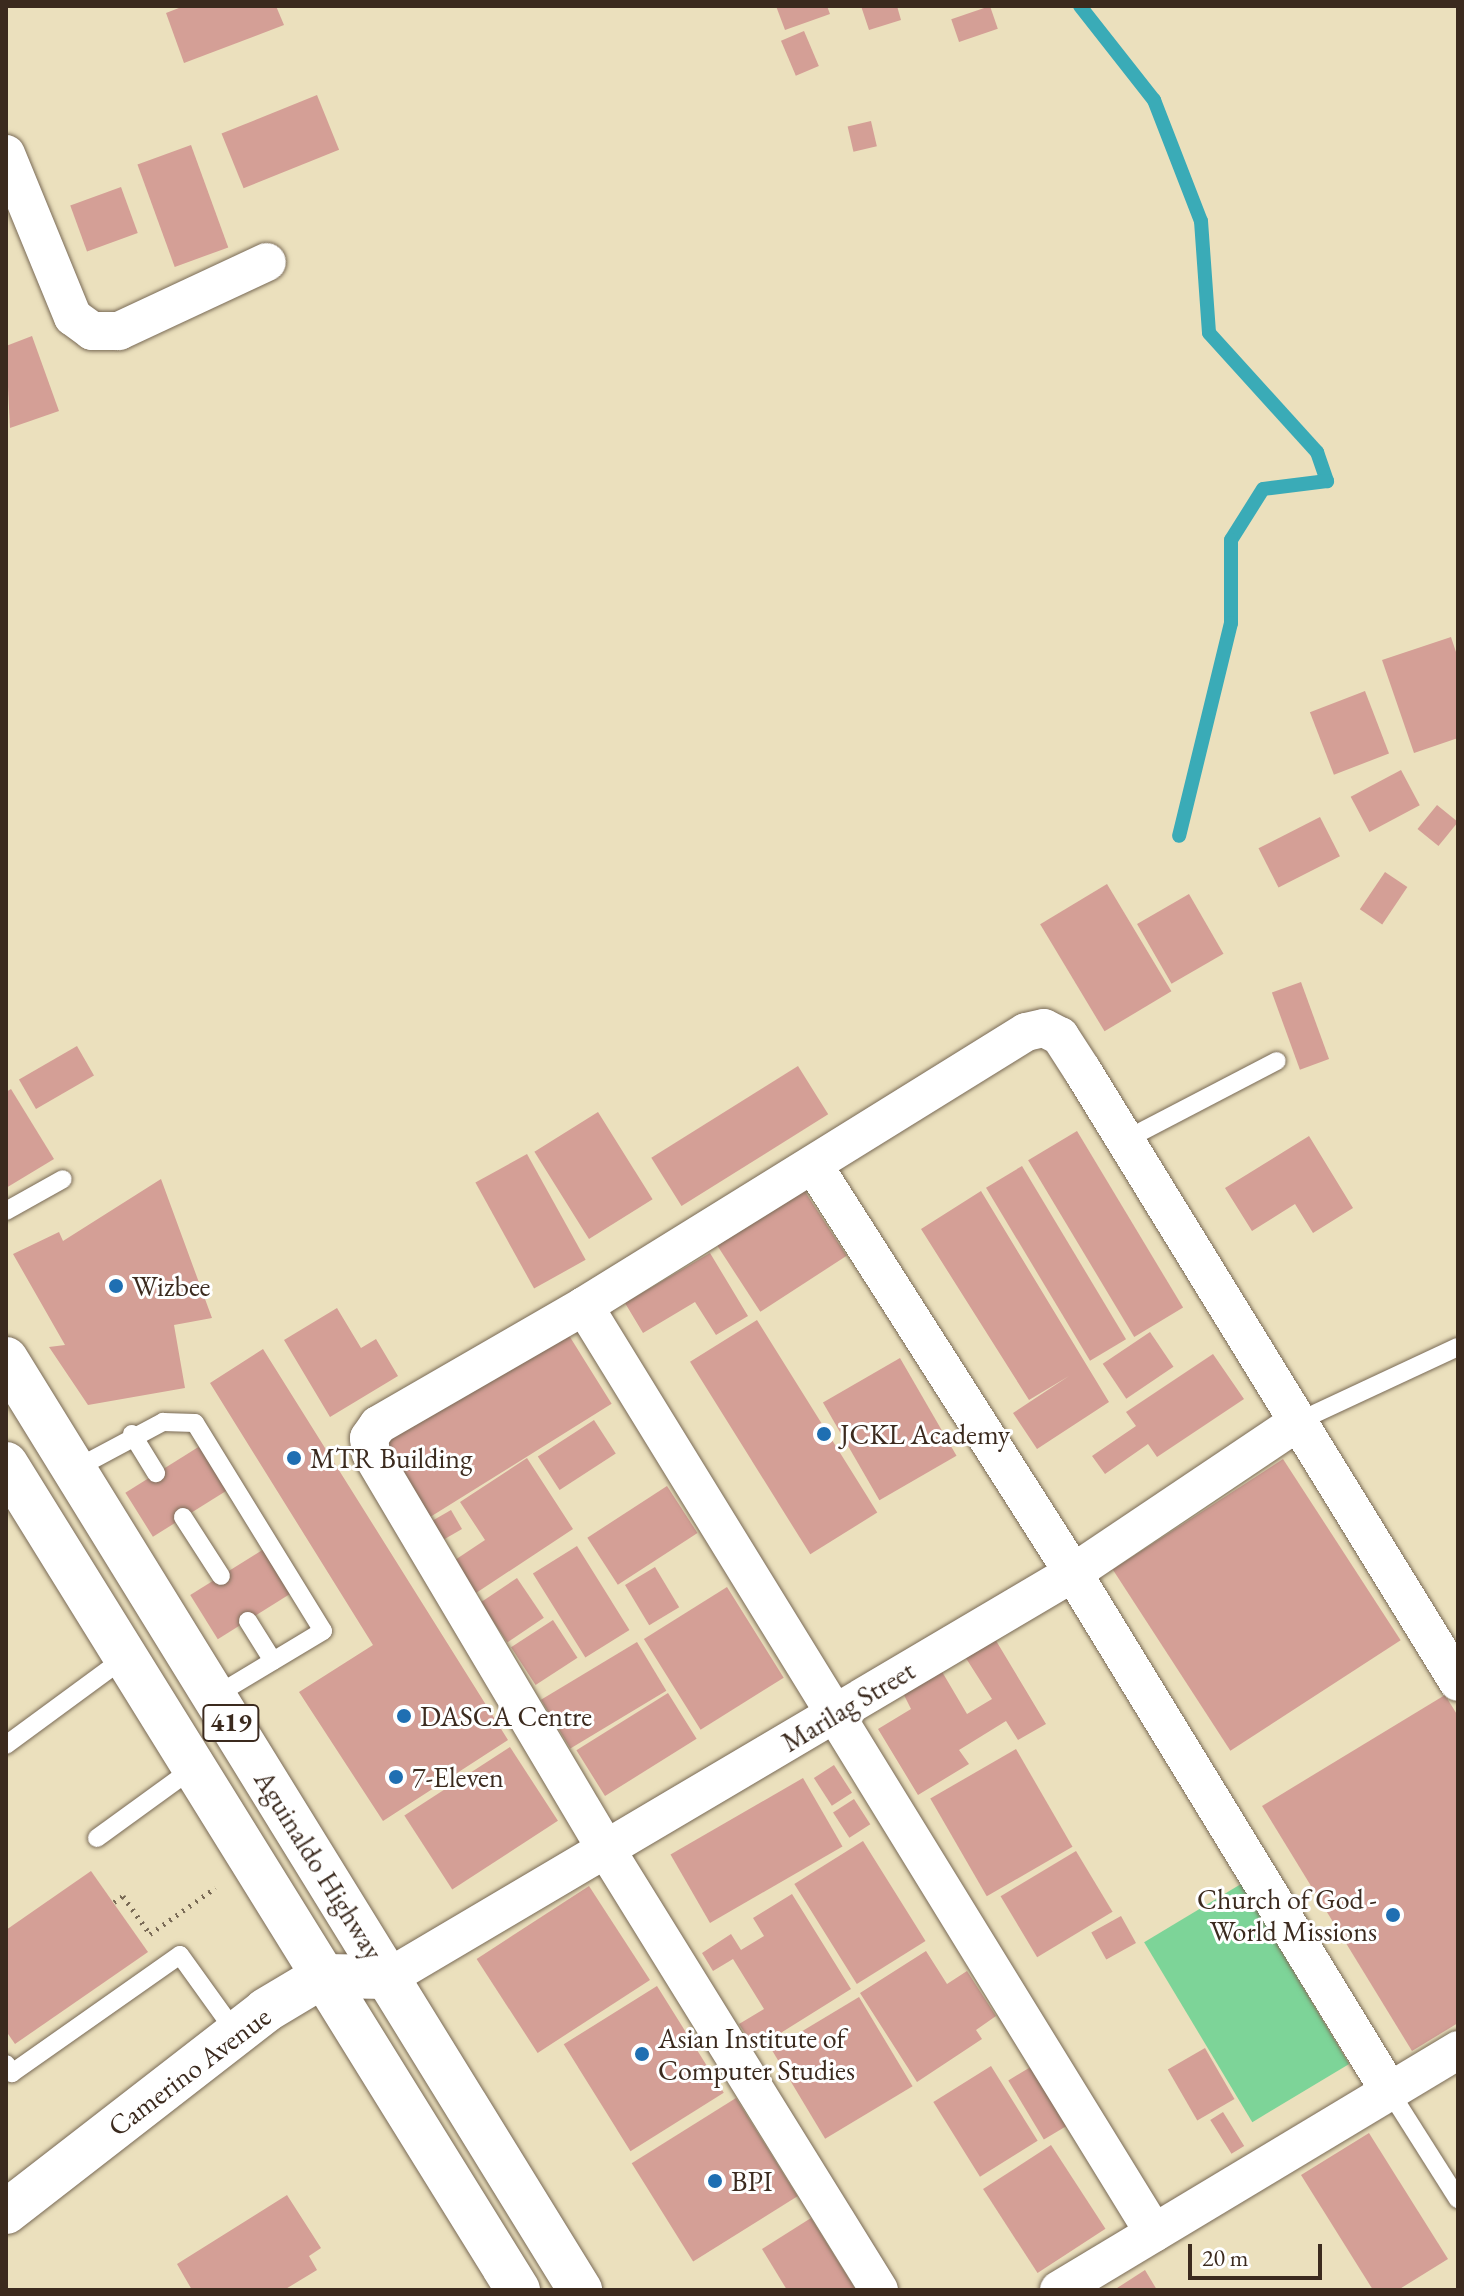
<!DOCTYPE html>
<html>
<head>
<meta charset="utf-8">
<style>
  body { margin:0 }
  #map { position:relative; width:1464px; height:2296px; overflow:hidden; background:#ebe0bd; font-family:"EB Garamond",serif }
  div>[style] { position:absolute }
  .green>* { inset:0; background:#7dd498; transform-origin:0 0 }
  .stream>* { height:14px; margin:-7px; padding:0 7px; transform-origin:7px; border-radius:7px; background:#3aabb7 }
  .building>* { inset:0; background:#d49f96; transform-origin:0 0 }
  .path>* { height:5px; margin-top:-2.5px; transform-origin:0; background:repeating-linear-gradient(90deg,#796a56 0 2px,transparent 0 8px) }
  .roads { filter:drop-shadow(0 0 2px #796a56) drop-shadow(0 0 2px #796a56) }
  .service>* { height:18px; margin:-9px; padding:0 9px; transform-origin:9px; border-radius:9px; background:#fff }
  .minor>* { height:38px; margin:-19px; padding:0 19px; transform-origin:19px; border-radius:19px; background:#fff }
  .secondary>* { height:44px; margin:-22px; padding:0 22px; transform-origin:22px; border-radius:22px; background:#fff }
  .trunk>* { height:44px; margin:-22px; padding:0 22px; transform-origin:22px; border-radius:22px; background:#fff }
  .dots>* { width:22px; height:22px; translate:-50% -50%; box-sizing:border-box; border:4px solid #fff; border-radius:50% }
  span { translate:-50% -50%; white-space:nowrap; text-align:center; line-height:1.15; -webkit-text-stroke:6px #fff; paint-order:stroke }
  .shield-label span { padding:2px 6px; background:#fff; border:2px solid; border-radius:6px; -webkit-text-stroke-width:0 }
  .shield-label { font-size:26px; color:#3b2a1e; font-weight:700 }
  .poi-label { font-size:28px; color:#3b2a1e }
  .left { translate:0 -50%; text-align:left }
  .right { translate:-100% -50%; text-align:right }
  .street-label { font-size:28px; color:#3b2a1e }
  .frame { position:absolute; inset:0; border:8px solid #3b2a1e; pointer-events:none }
  .scale { position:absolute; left:1188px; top:2244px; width:134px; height:36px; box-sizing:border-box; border:4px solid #3b2a1e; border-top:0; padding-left:10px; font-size:24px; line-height:28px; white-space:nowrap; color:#3b2a1e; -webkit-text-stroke:6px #fff; paint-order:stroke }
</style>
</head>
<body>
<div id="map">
  <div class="green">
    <div style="left:1241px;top:1884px;width:210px;height:113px;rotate:59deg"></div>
  </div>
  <div class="stream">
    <div style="left:1080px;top:6px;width:120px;rotate:51.8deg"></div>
    <div style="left:1154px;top:100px;width:130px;rotate:68.8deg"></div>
    <div style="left:1201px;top:221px;width:112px;rotate:85.9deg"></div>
    <div style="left:1209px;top:333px;width:161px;rotate:47.8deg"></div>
    <div style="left:1317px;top:452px;width:31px;rotate:71deg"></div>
    <div style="left:1327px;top:481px;width:64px;rotate:172.9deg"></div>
    <div style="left:1263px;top:489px;width:60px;rotate:122.1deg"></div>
    <div style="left:1231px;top:540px;width:83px;rotate:90deg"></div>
    <div style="left:1231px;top:623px;width:219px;rotate:103.7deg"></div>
  </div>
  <div class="building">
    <div style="clip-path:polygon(184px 6px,276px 6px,284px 25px,184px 63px,166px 13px)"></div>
    <div style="clip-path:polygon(776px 6px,827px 6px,830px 14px,785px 30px)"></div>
    <div style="clip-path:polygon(861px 6px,897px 6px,901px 20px,869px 30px)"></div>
    <div style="left:990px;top:6px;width:24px;height:41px;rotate:71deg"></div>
    <div style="left:804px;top:31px;width:38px;height:25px;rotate:67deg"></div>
    <div style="left:317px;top:95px;width:59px;height:103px;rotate:68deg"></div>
    <div style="left:871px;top:121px;width:26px;height:24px;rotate:77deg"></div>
    <div style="left:191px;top:145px;width:109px;height:57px;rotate:70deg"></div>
    <div style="left:121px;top:187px;width:49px;height:54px;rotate:70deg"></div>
    <div style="clip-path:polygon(32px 336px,59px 411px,10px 428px,6px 346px)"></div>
    <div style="clip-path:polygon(1451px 637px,1458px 658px,1458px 738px,1414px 753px,1382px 660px)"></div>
    <div style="left:1365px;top:691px;width:67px;height:59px;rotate:69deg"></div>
    <div style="left:1401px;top:770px;width:40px;height:57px;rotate:62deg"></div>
    <div style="left:1437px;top:805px;width:27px;height:31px;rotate:39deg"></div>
    <div style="left:1320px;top:817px;width:44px;height:69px;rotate:63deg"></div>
    <div style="left:1385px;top:872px;width:27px;height:45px;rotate:34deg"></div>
    <div style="left:1107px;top:884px;width:125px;height:78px;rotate:59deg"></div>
    <div style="left:1189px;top:894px;width:69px;height:60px;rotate:60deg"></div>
    <div style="left:1301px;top:982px;width:82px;height:31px;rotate:70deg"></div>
    <div style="left:77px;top:1046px;width:34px;height:67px;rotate:60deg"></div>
    <div style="left:798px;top:1066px;width:57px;height:173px;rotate:58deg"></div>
    <div style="clip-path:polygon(11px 1089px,54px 1159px,6px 1188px,6px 1092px)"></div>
    <div style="left:598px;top:1112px;width:103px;height:75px;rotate:58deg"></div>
    <div style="left:1077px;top:1131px;width:206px;height:57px;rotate:59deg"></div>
    <div style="clip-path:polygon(1309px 1136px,1353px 1208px,1313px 1233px,1295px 1204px,1252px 1231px,1225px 1188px)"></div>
    <div style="left:527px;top:1154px;width:121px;height:59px;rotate:61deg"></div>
    <div style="left:1022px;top:1166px;width:202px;height:42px;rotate:59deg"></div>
    <div style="clip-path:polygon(161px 1179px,212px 1318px,174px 1325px,185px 1388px,88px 1405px,49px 1347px,65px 1345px,13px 1254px,59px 1232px,63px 1241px)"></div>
    <div style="left:802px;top:1187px;width:82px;height:103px;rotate:57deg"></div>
    <div style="clip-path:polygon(981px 1191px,1109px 1402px,1037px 1449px,1013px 1413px,1069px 1376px,1029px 1400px,921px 1229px)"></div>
    <div style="clip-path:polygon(710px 1253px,748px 1316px,716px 1335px,695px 1302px,643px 1333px,625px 1303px)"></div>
    <div style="clip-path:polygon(337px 1308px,361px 1348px,376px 1339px,398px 1376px,330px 1417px,284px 1340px)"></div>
    <div style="left:757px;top:1320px;width:227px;height:79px;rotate:58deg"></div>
    <div style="left:565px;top:1329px;width:88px;height:214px;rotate:58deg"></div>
    <div style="left:1150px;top:1332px;width:42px;height:57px;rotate:56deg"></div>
    <div style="clip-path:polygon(263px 1349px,508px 1740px,383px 1821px,299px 1692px,373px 1645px,210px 1383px)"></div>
    <div style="clip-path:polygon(1213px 1354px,1244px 1399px,1157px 1457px,1148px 1444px,1105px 1474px,1092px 1456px,1136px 1426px,1126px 1412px)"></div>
    <div style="left:900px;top:1358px;width:113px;height:89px;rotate:60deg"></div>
    <div style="left:594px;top:1420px;width:40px;height:67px;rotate:57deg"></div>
    <div style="left:200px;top:1446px;width:52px;height:88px;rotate:58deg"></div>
    <div style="clip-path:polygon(527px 1458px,573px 1529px,476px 1593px,455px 1560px,485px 1540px,460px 1502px)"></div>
    <div style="left:1283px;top:1459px;width:216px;height:203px;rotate:57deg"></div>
    <div style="left:667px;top:1486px;width:56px;height:95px;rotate:57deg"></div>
    <div style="left:451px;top:1510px;width:22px;height:21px;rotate:60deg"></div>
    <div style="left:577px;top:1546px;width:99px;height:52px;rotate:58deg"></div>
    <div style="left:264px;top:1549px;width:52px;height:87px;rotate:58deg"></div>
    <div style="left:655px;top:1567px;width:47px;height:35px;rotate:59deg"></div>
    <div style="left:517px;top:1578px;width:48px;height:44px;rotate:56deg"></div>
    <div style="left:727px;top:1587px;width:107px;height:98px;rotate:58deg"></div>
    <div style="left:553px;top:1620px;width:45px;height:50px;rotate:57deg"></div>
    <div style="clip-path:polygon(992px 1634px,1046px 1724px,1018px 1740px,1006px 1721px,959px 1750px,969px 1764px,918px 1795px,878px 1729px,911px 1709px,903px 1693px,941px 1670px,967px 1714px,992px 1699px,962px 1652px)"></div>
    <div style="left:637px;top:1642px;width:57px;height:112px;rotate:59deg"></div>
    <div style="left:668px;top:1693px;width:54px;height:108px;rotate:58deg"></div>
    <div style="clip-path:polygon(1445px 1695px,1458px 1716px,1458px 2023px,1412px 2051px,1262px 1806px)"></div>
    <div style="left:510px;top:1747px;width:88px;height:126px;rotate:57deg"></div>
    <div style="left:1016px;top:1749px;width:113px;height:99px;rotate:60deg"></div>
    <div style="left:834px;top:1765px;width:33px;height:24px;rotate:57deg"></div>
    <div style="left:803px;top:1778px;width:79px;height:153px;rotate:60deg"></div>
    <div style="left:854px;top:1799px;width:30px;height:25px;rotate:57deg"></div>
    <div style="left:863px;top:1841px;width:118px;height:81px;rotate:58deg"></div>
    <div style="left:1076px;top:1851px;width:71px;height:88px;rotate:59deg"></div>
    <div style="clip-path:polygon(91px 1871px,148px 1952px,15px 2044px,6px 2031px,6px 1930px)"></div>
    <div style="left:589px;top:1886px;width:112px;height:134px;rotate:57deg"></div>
    <div style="clip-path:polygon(792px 1894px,851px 1989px,755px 2049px,739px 2024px,764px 2009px,733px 1959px,713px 1971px,702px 1953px,731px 1934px,741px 1950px,764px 1936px,753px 1918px)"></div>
    <div style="left:1121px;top:1916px;width:31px;height:34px;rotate:61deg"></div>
    <div style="clip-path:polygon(926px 1951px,947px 1984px,967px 1971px,996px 2016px,976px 2030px,982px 2039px,917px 2082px,860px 1993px)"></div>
    <div style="left:657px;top:1986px;width:126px;height:110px;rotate:58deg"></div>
    <div style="left:859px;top:1997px;width:104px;height:102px;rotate:59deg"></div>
    <div style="left:1205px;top:2048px;width:59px;height:43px;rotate:60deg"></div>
    <div style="left:1034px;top:2065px;width:69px;height:30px;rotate:59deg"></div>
    <div style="left:991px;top:2066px;width:88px;height:68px;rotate:58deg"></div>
    <div style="left:736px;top:2098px;width:116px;height:123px;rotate:58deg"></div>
    <div style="left:1223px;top:2112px;width:40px;height:15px;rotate:58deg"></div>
    <div style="clip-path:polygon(1369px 2133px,1448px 2259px,1398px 2290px,1373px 2290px,1301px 2175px)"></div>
    <div style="left:1051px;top:2145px;width:100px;height:81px;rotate:57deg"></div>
    <div style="clip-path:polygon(287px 2195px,321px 2248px,309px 2256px,317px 2270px,284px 2290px,192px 2290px,177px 2264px)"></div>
    <div style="clip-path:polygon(811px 2218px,856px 2290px,787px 2290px,762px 2249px)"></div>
    <div style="clip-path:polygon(1145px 2270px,1157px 2290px,1114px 2290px)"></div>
  </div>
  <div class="path">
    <div style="left:114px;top:1902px;width:11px;rotate:-34deg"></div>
    <div style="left:123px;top:1896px;width:47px;rotate:54.6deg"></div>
    <div style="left:150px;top:1934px;width:80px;rotate:-35.3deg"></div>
  </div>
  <div class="roads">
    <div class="service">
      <div style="left:1125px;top:1140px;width:171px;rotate:-27.5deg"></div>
      <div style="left:6px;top:1211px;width:65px;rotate:-29.3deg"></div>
      <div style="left:1299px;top:1421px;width:175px;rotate:-25deg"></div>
      <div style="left:132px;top:1434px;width:46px;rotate:58.4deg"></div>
      <div style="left:75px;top:1469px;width:100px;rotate:-28.1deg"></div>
      <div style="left:163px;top:1422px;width:32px;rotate:2deg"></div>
      <div style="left:195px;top:1423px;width:244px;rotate:58.4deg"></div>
      <div style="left:323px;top:1631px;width:126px;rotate:149deg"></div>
      <div style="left:183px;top:1517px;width:70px;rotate:57.2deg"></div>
      <div style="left:248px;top:1621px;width:47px;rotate:58deg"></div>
      <div style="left:6px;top:1745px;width:145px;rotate:-36.3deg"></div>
      <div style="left:97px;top:1838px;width:117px;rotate:-36deg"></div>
      <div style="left:6px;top:2064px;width:11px;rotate:56deg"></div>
      <div style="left:12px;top:2073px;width:205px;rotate:-35.1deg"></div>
      <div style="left:180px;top:1955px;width:96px;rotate:54.3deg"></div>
      <div style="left:1390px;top:2092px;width:127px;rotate:57.6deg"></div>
    </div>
    <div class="minor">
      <div style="left:6px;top:154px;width:176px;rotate:67.7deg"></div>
      <div style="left:73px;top:317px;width:24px;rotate:36deg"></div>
      <div style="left:92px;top:331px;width:27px"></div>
      <div style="left:119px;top:331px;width:163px;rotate:-25deg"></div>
      <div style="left:814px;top:1166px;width:482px;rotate:57.5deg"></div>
      <div style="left:1073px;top:1573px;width:608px;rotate:58.58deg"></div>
      <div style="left:584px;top:1306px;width:1088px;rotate:58.41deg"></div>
      <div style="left:389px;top:1977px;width:794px;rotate:-30.57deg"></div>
      <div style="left:1073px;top:1573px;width:272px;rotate:-33.9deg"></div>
      <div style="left:879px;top:2290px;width:516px;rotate:-121.78deg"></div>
      <div style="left:607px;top:1851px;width:463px;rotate:-120.7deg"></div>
      <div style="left:371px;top:1453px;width:15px;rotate:-98deg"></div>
      <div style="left:369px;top:1438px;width:16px;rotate:-55deg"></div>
      <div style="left:378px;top:1425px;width:238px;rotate:-30deg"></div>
      <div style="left:584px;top:1306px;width:520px;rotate:-31.8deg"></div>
      <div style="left:1026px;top:1032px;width:18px;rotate:-13deg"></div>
      <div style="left:1044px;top:1028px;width:18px;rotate:27deg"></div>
      <div style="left:1060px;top:1036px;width:40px;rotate:57.1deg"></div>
      <div style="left:1082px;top:1070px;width:718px;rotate:58.43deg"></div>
      <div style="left:1059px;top:2290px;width:466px;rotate:-31deg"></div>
    </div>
    <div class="secondary">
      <div style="left:6px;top:2212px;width:329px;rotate:-37.8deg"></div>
      <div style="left:266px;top:2010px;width:66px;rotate:-30.8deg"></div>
      <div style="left:323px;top:1976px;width:66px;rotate:0.9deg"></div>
    </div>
    <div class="trunk">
      <div style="left:6px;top:1359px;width:1094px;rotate:58.34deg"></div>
      <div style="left:6px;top:1464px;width:972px;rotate:58.21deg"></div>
    </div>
  </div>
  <div class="dots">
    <div style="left:116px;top:1286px;background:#1f6fb2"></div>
    <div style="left:824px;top:1434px;background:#1f6fb2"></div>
    <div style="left:294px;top:1458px;background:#1f6fb2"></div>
    <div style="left:404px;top:1716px;background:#1f6fb2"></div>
    <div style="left:396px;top:1777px;background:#1f6fb2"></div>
    <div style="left:1393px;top:1915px;background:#1f6fb2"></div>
    <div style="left:642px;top:2054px;background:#1f6fb2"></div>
    <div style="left:715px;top:2181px;background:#1f6fb2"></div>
  </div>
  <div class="shield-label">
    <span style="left:231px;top:1723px">419</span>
  </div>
  <div class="poi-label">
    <span class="left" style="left:132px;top:1286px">Wizbee</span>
    <span class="left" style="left:840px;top:1434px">JCKL Academy</span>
    <span class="left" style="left:310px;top:1458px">MTR Building</span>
    <span class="left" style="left:420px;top:1716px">DASCA Centre</span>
    <span class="left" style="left:412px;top:1777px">7-Eleven</span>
    <span class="right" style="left:1377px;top:1915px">Church of God -<br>World Missions</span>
    <span class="left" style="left:658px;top:2054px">Asian Institute of<br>Computer Studies</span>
    <span class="left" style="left:731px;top:2181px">BPI</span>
  </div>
  <div class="street-label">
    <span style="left:848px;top:1706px;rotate:-31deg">Marilag Street</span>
    <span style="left:319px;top:1865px;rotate:58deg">Aguinaldo Highway</span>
    <span style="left:189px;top:2071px;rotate:-37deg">Camerino Avenue</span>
  </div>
  <div class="frame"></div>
  <div class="scale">20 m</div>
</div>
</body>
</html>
